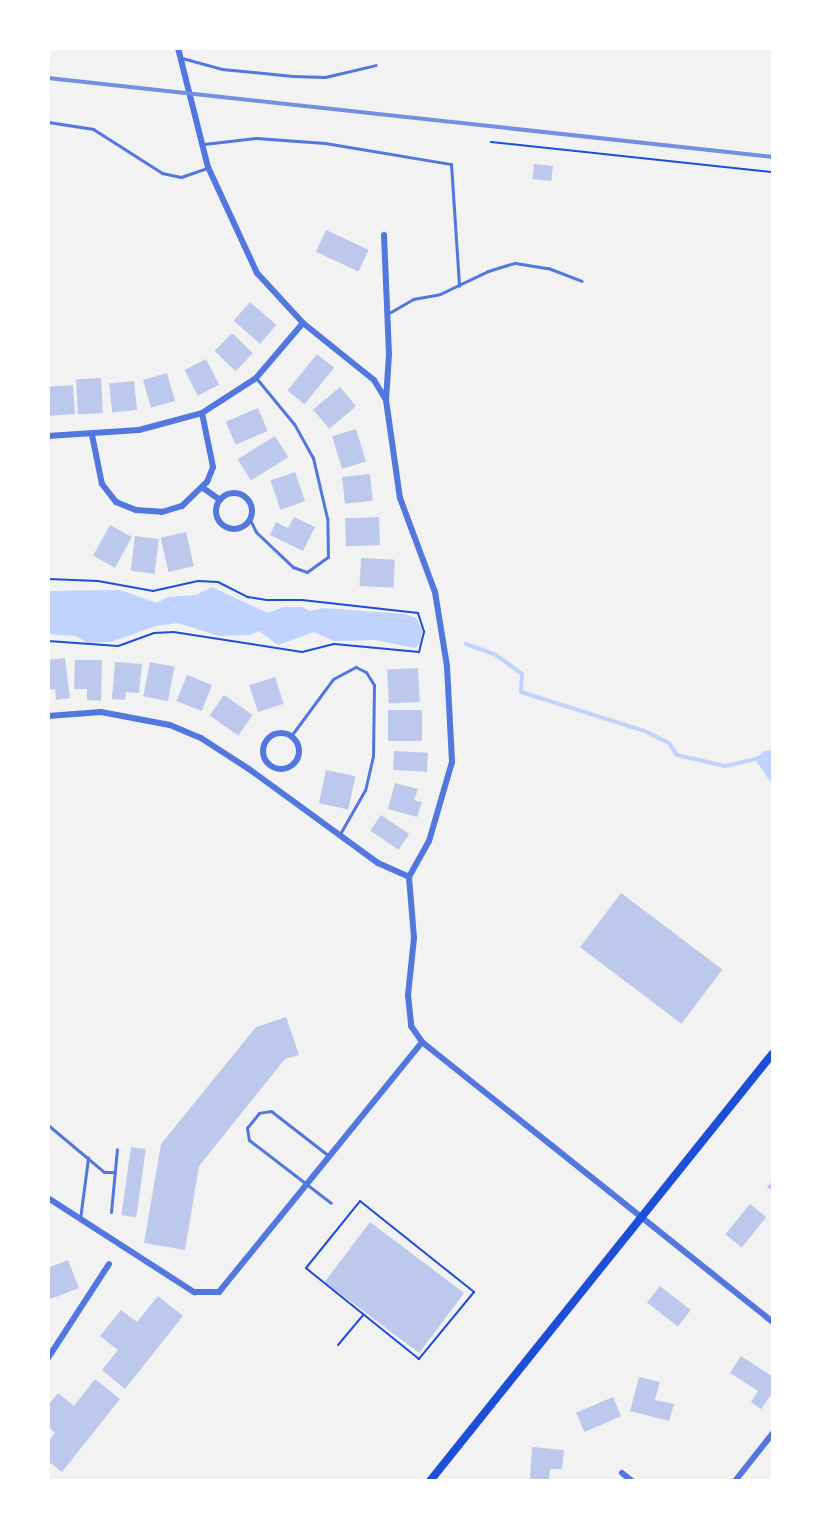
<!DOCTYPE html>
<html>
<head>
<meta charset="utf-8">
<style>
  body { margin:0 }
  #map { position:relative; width:821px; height:1529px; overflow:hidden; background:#f2f2f2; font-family:"Public Sans",sans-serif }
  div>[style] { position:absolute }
  .water>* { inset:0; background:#bfd3fe }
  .stream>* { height:4px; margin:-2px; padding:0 2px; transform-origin:2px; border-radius:2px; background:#bfd3fe }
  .building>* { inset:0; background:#bdc9ec; transform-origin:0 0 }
  .path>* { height:2px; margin:-1px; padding:0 1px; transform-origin:1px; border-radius:1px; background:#1d4ed8 }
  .service>* { height:3px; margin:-1.5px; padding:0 1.5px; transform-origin:1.5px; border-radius:1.5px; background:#5277de }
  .minor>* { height:6px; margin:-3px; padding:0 3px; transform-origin:3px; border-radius:3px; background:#5277de }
  .minor>.ring { margin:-3px; padding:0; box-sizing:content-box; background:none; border:6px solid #5277de; border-radius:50% }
  .secondary>* { height:8px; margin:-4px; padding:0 4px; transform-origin:4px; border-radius:4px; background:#1d4ed8 }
  .rail>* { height:4px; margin:-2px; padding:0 2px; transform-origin:2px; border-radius:2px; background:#7290e2 }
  span { translate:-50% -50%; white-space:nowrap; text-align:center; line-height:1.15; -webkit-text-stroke:4.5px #fff; paint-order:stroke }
  .frame { position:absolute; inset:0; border:50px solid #fff; pointer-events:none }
</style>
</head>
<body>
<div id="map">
  <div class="water">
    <div style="clip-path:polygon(212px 587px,268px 613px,283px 607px,302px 607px,310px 611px,324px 608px,404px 614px,416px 618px,422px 629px,420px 643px,415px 648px,375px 640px,334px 641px,314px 632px,278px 645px,259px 631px,249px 635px,219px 636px,178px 623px,156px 626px,111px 642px,88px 643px,76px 636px,48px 634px,48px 591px,120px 590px,157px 603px,168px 597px,196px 595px)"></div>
    <div style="clip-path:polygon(773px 750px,773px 786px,755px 759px,764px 751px)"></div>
  </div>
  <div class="stream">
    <div style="left:466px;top:644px;width:32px;rotate:20deg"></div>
    <div style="left:496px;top:655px;width:32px;rotate:36deg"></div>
    <div style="left:522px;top:674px;width:18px;rotate:93deg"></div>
    <div style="left:521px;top:692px;width:130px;rotate:17.5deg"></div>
    <div style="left:645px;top:731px;width:27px;rotate:27deg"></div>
    <div style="left:669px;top:743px;width:14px;rotate:56deg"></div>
    <div style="left:677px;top:755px;width:49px;rotate:12.9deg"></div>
    <div style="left:725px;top:766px;width:35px;rotate:-13deg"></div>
  </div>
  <div class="building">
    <div style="left:534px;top:164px;width:19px;height:15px;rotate:6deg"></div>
    <div style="left:326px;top:230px;width:47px;height:24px;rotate:25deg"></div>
    <div style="left:250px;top:302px;width:35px;height:25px;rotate:41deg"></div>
    <div style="left:232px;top:333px;width:29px;height:25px;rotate:44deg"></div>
    <div style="left:317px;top:354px;width:22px;height:47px;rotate:39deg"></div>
    <div style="left:206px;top:359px;width:29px;height:24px;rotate:63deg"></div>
    <div style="left:167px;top:373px;width:29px;height:25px;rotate:74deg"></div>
    <div style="left:101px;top:378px;width:35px;height:25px;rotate:87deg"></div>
    <div style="left:134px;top:381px;width:29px;height:25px;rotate:84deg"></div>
    <div style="left:73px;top:385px;width:29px;height:25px;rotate:86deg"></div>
    <div style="left:340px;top:387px;width:25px;height:35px;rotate:50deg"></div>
    <div style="left:258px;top:408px;width:25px;height:35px;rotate:67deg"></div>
    <div style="left:356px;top:429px;width:34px;height:25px;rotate:73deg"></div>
    <div style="left:275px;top:436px;width:25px;height:44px;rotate:58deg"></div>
    <div style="left:295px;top:472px;width:31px;height:26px;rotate:71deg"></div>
    <div style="left:370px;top:474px;width:27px;height:28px;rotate:84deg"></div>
    <div style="clip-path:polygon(294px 517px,315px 527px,303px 551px,270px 535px,276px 522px,288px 528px)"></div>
    <div style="left:379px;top:517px;width:28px;height:34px;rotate:88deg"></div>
    <div style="left:110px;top:525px;width:25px;height:35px;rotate:29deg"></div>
    <div style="left:186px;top:532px;width:35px;height:26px;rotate:77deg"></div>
    <div style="left:135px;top:536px;width:24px;height:35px;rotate:7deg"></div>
    <div style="left:361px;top:558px;width:34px;height:28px;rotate:3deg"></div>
    <div style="clip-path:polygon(65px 658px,70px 698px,56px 700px,55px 689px,48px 690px,48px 660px)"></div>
    <div style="clip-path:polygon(75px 660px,102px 660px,101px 701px,87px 700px,87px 689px,74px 689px)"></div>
    <div style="clip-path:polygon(115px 662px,142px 664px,139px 693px,126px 692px,125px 700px,112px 699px)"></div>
    <div style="left:150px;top:662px;width:25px;height:35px;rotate:11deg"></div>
    <div style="left:418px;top:668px;width:34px;height:31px;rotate:87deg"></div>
    <div style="left:187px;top:675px;width:27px;height:28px;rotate:22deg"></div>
    <div style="left:275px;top:677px;width:28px;height:27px;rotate:72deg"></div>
    <div style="left:224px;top:695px;width:35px;height:25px;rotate:35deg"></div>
    <div style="left:388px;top:710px;width:34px;height:31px"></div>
    <div style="left:394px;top:751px;width:34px;height:19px;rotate:3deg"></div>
    <div style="left:326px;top:770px;width:30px;height:34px;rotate:12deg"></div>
    <div style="clip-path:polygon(395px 783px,418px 789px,414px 800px,422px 802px,417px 817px,388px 809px)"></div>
    <div style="left:381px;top:815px;width:34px;height:19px;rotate:34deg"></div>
    <div style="left:621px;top:893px;width:127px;height:68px;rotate:37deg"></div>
    <div style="clip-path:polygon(286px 1017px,299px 1055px,285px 1059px,199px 1166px,185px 1250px,144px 1243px,161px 1144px,256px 1027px)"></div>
    <div style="left:131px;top:1147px;width:15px;height:69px;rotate:8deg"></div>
    <div style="clip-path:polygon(773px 1180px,773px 1192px,767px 1187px)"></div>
    <div style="left:750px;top:1204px;width:21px;height:39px;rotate:39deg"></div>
    <div style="left:370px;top:1222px;width:118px;height:75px;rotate:37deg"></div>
    <div style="clip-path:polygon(68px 1260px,79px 1288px,48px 1300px,48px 1268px)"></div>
    <div style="left:660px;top:1286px;width:39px;height:21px;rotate:38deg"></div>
    <div style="clip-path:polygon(158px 1296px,183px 1316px,125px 1389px,102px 1370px,118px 1350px,100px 1336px,121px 1310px,137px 1322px)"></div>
    <div style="clip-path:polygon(741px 1356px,773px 1377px,773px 1392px,761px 1409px,751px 1402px,758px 1391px,730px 1373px)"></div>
    <div style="clip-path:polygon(639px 1377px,660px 1382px,655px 1400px,674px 1404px,669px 1421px,630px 1411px)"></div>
    <div style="clip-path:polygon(95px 1379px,120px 1399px,62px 1472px,48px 1461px,48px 1442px,55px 1433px,48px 1427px,48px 1405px,58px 1393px,74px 1406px)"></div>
    <div style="left:613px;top:1397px;width:21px;height:40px;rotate:67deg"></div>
    <div style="clip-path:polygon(532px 1447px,564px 1450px,562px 1469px,550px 1469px,549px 1481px,530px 1481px)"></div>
  </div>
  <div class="path">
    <div style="left:491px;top:142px;width:284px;rotate:6.1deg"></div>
    <div style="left:48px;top:579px;width:50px;rotate:2.3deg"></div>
    <div style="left:98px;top:581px;width:56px;rotate:10.3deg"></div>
    <div style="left:153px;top:591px;width:46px;rotate:-12.5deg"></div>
    <div style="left:198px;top:581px;width:20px;rotate:3deg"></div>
    <div style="left:218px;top:582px;width:34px;rotate:27deg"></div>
    <div style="left:248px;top:597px;width:19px;rotate:9deg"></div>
    <div style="left:267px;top:600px;width:35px"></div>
    <div style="left:302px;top:600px;width:117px;rotate:6.4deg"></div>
    <div style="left:418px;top:613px;width:20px;rotate:72deg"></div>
    <div style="left:424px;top:632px;width:21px;rotate:104deg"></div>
    <div style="left:419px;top:652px;width:85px;rotate:-174.6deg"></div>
    <div style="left:334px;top:644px;width:33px;rotate:166deg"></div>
    <div style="left:302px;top:652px;width:130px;rotate:-171.1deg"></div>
    <div style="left:174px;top:632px;width:20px;rotate:177deg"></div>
    <div style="left:154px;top:633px;width:38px;rotate:160deg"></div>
    <div style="left:118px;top:646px;width:70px;rotate:-175.9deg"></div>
    <div style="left:360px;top:1201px;width:146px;rotate:38.6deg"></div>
    <div style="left:474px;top:1292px;width:87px;rotate:129.4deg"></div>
    <div style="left:419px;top:1359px;width:145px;rotate:-141.2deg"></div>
    <div style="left:306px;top:1268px;width:86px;rotate:-51.1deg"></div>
    <div style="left:338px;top:1345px;width:40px;rotate:-50deg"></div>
  </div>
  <div class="service">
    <div style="left:182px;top:58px;width:41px;rotate:15.4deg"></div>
    <div style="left:222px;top:69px;width:71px;rotate:5.6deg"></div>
    <div style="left:293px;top:76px;width:32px;rotate:2deg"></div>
    <div style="left:325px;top:77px;width:52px;rotate:-13.2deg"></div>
    <div style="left:48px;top:122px;width:46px;rotate:8.8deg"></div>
    <div style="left:93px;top:129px;width:82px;rotate:32.5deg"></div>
    <div style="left:162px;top:173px;width:19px;rotate:12deg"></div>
    <div style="left:181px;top:177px;width:28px;rotate:-19deg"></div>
    <div style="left:204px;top:144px;width:52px;rotate:-6.6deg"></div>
    <div style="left:256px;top:138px;width:69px;rotate:4.1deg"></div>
    <div style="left:325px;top:143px;width:128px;rotate:9.5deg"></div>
    <div style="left:451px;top:164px;width:122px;rotate:86.2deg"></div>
    <div style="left:389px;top:313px;width:28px;rotate:-30deg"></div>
    <div style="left:413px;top:299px;width:27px;rotate:-10deg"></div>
    <div style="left:440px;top:294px;width:53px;rotate:-25.6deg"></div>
    <div style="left:488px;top:271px;width:28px;rotate:-17deg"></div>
    <div style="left:515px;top:263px;width:33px;rotate:9deg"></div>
    <div style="left:548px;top:268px;width:36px;rotate:21deg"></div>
    <div style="left:250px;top:520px;width:13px;rotate:63deg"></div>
    <div style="left:256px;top:532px;width:51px;rotate:43.4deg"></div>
    <div style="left:293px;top:567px;width:15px;rotate:20deg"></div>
    <div style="left:307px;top:572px;width:26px;rotate:-36deg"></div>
    <div style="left:328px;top:557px;width:39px;rotate:-91deg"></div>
    <div style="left:327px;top:518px;width:62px;rotate:-103.1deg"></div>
    <div style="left:313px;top:458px;width:39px;rotate:-119deg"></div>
    <div style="left:294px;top:424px;width:58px;rotate:-129.4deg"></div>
    <div style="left:291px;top:736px;width:71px;rotate:-53.6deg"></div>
    <div style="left:333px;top:679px;width:26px;rotate:-28deg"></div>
    <div style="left:356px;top:667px;width:11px;rotate:27deg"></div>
    <div style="left:366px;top:672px;width:15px;rotate:58deg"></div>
    <div style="left:374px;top:685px;width:71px;rotate:90.8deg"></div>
    <div style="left:373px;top:756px;width:35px;rotate:103deg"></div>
    <div style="left:365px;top:790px;width:51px;rotate:119.6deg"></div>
    <div style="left:48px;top:1125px;width:73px;rotate:40deg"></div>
    <div style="left:104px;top:1172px;width:11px"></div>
    <div style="left:329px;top:1156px;width:73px;rotate:-142.2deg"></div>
    <div style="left:271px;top:1111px;width:12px;rotate:171deg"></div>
    <div style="left:259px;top:1113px;width:19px;rotate:129deg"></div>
    <div style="left:247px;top:1128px;width:12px;rotate:81deg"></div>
    <div style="left:249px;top:1140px;width:103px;rotate:37.5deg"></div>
    <div style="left:111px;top:1212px;width:63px;rotate:-84.6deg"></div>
    <div style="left:80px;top:1219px;width:62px;rotate:-82.5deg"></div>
  </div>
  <div class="minor">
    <div style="left:178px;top:48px;width:123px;rotate:75.9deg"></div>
    <div style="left:208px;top:167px;width:117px;rotate:65.2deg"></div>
    <div style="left:257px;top:273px;width:68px;rotate:47.4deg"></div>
    <div style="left:303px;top:323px;width:91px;rotate:38.8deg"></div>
    <div style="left:374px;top:380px;width:23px;rotate:59deg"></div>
    <div style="left:384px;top:235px;width:119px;rotate:87.6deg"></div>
    <div style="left:389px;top:354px;width:46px;rotate:93.7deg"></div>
    <div style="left:386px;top:400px;width:99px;rotate:81.9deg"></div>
    <div style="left:400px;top:498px;width:100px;rotate:69.6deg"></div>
    <div style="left:435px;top:592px;width:75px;rotate:80.8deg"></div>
    <div style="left:447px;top:666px;width:96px;rotate:87deg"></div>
    <div style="left:452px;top:762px;width:82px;rotate:106.2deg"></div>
    <div style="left:429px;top:841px;width:41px;rotate:119.1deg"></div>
    <div style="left:409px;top:877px;width:61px;rotate:85.3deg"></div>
    <div style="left:414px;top:938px;width:57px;rotate:96deg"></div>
    <div style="left:408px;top:995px;width:31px;rotate:84deg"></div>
    <div style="left:411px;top:1026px;width:19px;rotate:55deg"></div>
    <div style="left:422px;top:1042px;width:449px;rotate:38.6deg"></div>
    <div style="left:92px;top:435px;width:50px;rotate:78.5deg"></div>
    <div style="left:102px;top:484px;width:23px;rotate:52deg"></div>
    <div style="left:116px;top:502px;width:22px;rotate:22deg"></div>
    <div style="left:136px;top:510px;width:26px;rotate:4deg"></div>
    <div style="left:162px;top:512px;width:21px;rotate:-17deg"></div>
    <div style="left:182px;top:506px;width:35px;rotate:-44deg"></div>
    <div style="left:207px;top:482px;width:16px;rotate:-68deg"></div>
    <div style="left:213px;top:467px;width:55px;rotate:-101.5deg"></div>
    <div style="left:48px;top:436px;width:91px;rotate:-3.8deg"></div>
    <div style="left:139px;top:430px;width:65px;rotate:-15.1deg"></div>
    <div style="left:202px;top:413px;width:64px;rotate:-32.9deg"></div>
    <div style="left:256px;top:378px;width:72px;rotate:-49.5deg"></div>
    <div style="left:203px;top:488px;width:21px;rotate:35deg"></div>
    <div class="ring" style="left:216px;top:493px;width:30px;height:30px"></div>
    <div style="left:48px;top:716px;width:53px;rotate:-4.3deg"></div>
    <div style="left:101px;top:712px;width:70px;rotate:10.7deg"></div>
    <div style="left:170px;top:725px;width:34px;rotate:23deg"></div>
    <div style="left:201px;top:738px;width:57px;rotate:32.9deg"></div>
    <div style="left:249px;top:769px;width:160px;rotate:36.1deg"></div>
    <div style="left:378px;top:863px;width:34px;rotate:24deg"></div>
    <div class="ring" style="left:263px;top:733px;width:30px;height:30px"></div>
    <div style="left:48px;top:1198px;width:174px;rotate:32.8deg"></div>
    <div style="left:194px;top:1292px;width:25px"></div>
    <div style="left:219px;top:1292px;width:322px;rotate:-50.9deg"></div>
    <div style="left:48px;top:1358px;width:112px;rotate:-57deg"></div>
    <div style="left:622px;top:1473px;width:13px;rotate:39deg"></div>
    <div style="left:735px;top:1481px;width:61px;rotate:-51.6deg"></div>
  </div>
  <div class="secondary">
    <div style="left:430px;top:1481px;width:548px;rotate:-51.29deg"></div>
  </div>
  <div class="rail">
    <div style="left:48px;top:78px;width:729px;rotate:6.22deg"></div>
  </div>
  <div class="frame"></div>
</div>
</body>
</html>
